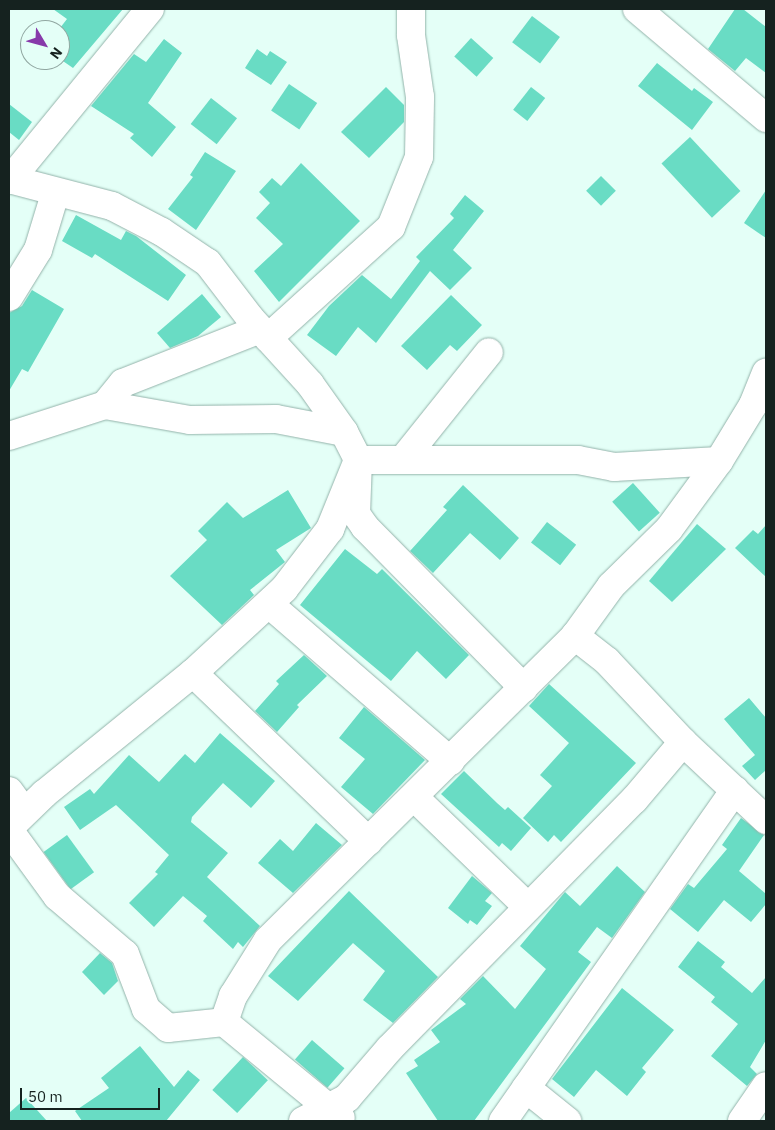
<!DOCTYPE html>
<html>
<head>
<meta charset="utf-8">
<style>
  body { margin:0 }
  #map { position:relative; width:775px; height:1130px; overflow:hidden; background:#e4fff7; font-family:"IBM Plex Sans",sans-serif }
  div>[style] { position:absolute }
  .building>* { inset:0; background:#69dcc4; transform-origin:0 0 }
  .roads { filter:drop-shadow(0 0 1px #93b3aa) drop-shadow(0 0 1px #93b3aa) }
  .minor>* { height:28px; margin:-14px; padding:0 14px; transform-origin:14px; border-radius:14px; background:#fff }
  span { translate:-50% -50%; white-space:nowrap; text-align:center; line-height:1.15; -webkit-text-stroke:4px #e4fff7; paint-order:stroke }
  .frame { position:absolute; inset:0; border:10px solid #15221f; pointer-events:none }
  .north { position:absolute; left:20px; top:20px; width:50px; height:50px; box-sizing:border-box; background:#e4fff7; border:1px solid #91a7a1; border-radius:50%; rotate:127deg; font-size:14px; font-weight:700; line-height:20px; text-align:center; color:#15221f }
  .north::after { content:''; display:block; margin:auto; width:18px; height:22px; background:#873aaa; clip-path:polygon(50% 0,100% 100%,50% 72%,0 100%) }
  .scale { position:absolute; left:20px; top:1088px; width:140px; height:22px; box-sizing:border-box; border:2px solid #15221f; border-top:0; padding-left:6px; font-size:15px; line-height:18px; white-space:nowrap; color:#15221f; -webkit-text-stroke:4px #e4fff7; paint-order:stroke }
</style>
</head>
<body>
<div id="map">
  <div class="building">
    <div style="clip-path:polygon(53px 9px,123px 9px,73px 68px,60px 59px,60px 28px,67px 19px)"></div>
    <div style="clip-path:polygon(735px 9px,743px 9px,766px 27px,766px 73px,746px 58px,735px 71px,708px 49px)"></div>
    <div style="left:532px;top:16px;width:35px;height:33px;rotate:37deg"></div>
    <div style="left:471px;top:38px;width:30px;height:25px;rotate:42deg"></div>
    <div style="clip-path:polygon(164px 39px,182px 53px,148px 103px,176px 127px,152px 157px,130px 138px,134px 134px,91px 106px,134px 54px,146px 62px)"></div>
    <div style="clip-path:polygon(257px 49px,267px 56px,270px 51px,287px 62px,271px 85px,245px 68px)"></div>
    <div style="clip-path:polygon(657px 63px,692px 91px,694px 88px,713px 102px,692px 130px,638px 86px)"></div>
    <div style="left:289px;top:84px;width:34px;height:32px;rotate:34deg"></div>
    <div style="clip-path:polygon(386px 87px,404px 105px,404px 122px,369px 158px,341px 132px)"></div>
    <div style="left:531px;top:87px;width:18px;height:29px;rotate:38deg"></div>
    <div style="left:211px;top:98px;width:33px;height:33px;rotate:38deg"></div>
    <div style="clip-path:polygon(9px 104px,32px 122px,19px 140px,9px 132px)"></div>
    <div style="left:690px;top:137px;width:74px;height:39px;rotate:47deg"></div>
    <div style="clip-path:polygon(205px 152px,236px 171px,196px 230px,168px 209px,193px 177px,190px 175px)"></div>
    <div style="clip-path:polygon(301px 163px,360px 221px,279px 302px,254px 271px,283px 244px,256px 218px,270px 203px,259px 192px,272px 178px,281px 186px)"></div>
    <div style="left:601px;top:176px;width:21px;height:21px;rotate:45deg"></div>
    <div style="clip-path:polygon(766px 190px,766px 238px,744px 223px)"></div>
    <div style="clip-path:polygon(465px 195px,484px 211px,453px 250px,472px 268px,450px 290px,430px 271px,376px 343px,358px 327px,336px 356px,307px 335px,329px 306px,362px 275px,391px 299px,420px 261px,416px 257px,454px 218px,450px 214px)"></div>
    <div style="clip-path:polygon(76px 215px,121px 240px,126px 231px,136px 236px,186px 275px,168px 301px,95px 254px,92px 258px,62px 241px)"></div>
    <div style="clip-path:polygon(32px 290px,64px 309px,28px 372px,22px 369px,9px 391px,9px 313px,22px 306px)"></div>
    <div style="clip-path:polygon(202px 294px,221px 317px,198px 336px,170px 348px,157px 333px)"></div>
    <div style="clip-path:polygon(451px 295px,482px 325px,457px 351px,450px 345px,427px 370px,401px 346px)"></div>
    <div style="left:633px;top:483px;width:40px;height:28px;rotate:48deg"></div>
    <div style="clip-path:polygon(463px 485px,519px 538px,500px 560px,470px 533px,433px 573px,410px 551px,447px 510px,443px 507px)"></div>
    <div style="clip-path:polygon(288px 490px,311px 528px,276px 550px,285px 562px,250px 590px,254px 595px,222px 625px,170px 576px,207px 540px,198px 531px,227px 502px,243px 518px)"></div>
    <div style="left:547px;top:522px;width:37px;height:26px;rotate:38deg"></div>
    <div style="clip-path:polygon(697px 524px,726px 549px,672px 602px,649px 581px)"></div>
    <div style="clip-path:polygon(766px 525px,766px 577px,735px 548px,753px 530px,758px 534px)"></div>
    <div style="clip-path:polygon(345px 549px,377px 574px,382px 569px,469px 655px,446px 679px,417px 651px,391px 681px,300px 605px)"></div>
    <div style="clip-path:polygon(304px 655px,327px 676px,297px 705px,299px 707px,277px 732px,255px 711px,279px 684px,276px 681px)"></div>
    <div style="clip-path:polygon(549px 684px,636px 763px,561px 842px,554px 835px,548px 842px,523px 818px,552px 786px,540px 775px,569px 743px,529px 706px)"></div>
    <div style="clip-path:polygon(749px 698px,766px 718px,766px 770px,755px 780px,742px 766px,755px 755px,724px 719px)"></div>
    <div style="clip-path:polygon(364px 707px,425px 760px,373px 814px,341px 787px,365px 759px,339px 738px)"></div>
    <div style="clip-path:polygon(220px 733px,275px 781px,251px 808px,223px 783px,192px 817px,191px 822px,228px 853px,207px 877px,260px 926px,243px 947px,238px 942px,233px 949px,203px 921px,207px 916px,183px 896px,154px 927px,129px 903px,158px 874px,155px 872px,169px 855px,116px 805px,80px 830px,64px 807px,90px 789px,94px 794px,129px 755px,159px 782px,185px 754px,195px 763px)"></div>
    <div style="clip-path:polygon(464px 771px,497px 803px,505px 810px,508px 807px,531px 828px,511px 851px,502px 843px,499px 847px,441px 794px)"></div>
    <div style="clip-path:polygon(741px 818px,764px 835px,739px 871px,766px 894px,766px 904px,751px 922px,724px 900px,698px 932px,670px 909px,688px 884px,694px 888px,727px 849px,722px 845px)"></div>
    <div style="clip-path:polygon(316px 823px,342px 845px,293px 893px,258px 863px,280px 839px,293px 851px)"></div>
    <div style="left:67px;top:835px;width:46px;height:29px;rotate:54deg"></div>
    <div style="clip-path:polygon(617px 866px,645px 892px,612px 938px,597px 927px,578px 952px,591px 962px,474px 1121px,438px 1121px,406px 1073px,418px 1066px,414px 1060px,440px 1042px,431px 1030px,466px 1004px,460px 999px,483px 976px,515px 1009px,546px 969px,520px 946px,565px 892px,580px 906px)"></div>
    <div style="clip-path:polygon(472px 876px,492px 893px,485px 901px,492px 906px,477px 925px,470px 920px,468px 924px,448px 908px)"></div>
    <div style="clip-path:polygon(349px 891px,438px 977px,393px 1023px,363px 1000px,385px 971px,353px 943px,298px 1001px,268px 976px)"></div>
    <div style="clip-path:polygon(698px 941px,725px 962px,721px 967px,752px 993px,766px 977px,766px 1040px,750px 1067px,757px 1074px,747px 1086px,711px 1056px,738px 1024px,711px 1002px,715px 997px,678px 967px)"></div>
    <div style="clip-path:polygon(100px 953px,112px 963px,118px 981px,104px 995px,82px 972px)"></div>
    <div style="clip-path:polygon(622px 988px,674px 1030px,642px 1068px,646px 1072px,627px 1096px,596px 1070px,574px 1097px,552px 1079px)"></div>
    <div style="left:312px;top:1040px;width:43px;height:26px;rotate:41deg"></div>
    <div style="clip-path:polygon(140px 1046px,174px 1087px,188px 1070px,200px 1080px,166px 1121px,82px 1121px,75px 1111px,109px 1088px,101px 1078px)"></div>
    <div style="left:243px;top:1057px;width:34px;height:45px;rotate:43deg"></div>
    <div style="clip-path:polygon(26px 1098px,47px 1121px,9px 1121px,9px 1113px)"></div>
  </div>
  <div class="roads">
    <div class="minor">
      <div style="left:637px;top:9px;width:169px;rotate:40.2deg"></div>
      <div style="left:9px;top:179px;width:106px;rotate:14.7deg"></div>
      <div style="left:112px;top:206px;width:56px;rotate:27.5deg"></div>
      <div style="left:162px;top:232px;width:55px;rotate:34deg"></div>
      <div style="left:208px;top:263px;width:69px;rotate:52.6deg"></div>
      <div style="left:250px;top:318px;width:89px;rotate:47.7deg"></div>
      <div style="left:310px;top:384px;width:59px;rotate:54.7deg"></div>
      <div style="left:344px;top:432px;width:31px;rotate:63deg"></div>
      <div style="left:358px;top:460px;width:54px;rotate:92.1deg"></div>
      <div style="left:356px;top:514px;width:16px;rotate:55deg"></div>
      <div style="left:365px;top:527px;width:226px;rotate:45.4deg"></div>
      <div style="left:10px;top:180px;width:221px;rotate:-50.7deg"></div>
      <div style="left:9px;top:297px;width:55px;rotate:-58.3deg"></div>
      <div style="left:38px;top:250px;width:59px;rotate:-73.1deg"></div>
      <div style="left:268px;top:338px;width:166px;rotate:-42.1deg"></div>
      <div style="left:391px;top:227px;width:75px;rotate:-68.2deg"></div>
      <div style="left:419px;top:157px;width:60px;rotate:-89deg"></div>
      <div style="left:420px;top:97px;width:63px;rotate:-98.3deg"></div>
      <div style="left:411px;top:35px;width:26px;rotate:-90deg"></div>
      <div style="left:105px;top:405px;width:28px;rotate:-51deg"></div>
      <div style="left:123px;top:383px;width:147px;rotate:-21.5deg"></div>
      <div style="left:9px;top:436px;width:101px;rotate:-17.9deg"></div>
      <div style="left:105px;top:405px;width:86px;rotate:10deg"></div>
      <div style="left:190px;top:420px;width:86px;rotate:-0.7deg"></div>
      <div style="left:276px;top:419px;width:69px;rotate:10.8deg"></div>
      <div style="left:405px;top:457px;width:134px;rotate:-51.3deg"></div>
      <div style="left:269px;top:604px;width:240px;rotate:40.9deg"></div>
      <div style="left:193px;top:673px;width:243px;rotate:43.8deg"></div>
      <div style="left:683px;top:742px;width:114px;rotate:43.2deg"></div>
      <div style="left:9px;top:791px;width:26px;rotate:54deg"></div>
      <div style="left:414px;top:797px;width:157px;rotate:44deg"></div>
      <div style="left:9px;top:828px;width:49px;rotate:-44.2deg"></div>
      <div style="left:44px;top:794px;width:192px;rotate:-39.1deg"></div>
      <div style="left:193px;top:673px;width:124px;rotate:-42.7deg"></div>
      <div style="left:284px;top:589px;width:76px;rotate:-52.5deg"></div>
      <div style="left:330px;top:529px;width:74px;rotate:-67.9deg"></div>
      <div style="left:358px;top:460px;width:220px"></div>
      <div style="left:578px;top:460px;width:37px;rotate:11deg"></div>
      <div style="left:614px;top:467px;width:105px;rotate:-3.3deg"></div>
      <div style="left:9px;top:830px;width:82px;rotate:54deg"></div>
      <div style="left:57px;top:896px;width:89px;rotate:40.5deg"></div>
      <div style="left:125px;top:954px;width:59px;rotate:69.1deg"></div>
      <div style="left:146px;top:1009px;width:29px;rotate:41deg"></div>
      <div style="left:168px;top:1028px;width:56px;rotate:-6.1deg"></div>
      <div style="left:224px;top:1022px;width:28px;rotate:-71deg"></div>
      <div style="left:233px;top:996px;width:66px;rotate:-58deg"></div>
      <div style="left:268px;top:940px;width:432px;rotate:-44.7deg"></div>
      <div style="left:575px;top:636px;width:62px;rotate:-54.2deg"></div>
      <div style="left:611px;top:586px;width:81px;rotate:-44.5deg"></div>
      <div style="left:669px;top:529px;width:84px;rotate:-53.7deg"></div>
      <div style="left:719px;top:461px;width:66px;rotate:-58.7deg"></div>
      <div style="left:753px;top:405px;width:35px;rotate:-68deg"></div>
      <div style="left:224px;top:1022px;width:151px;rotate:39.4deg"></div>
      <div style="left:526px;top:1088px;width:53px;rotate:38.8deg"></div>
      <div style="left:303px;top:1121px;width:50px;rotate:-27.6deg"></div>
      <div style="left:347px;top:1098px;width:66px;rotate:-49.3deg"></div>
      <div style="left:390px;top:1048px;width:348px;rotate:-45.5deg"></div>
      <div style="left:634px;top:800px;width:76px;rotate:-49.8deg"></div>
      <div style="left:683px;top:742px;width:111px;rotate:-133.2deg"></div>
      <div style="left:607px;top:661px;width:41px;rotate:-142deg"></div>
      <div style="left:503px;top:1121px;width:404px;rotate:-55deg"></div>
      <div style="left:742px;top:1121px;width:42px;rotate:-55.6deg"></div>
    </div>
  </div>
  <div class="frame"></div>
  <div class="north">N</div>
  <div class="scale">50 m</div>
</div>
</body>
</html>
